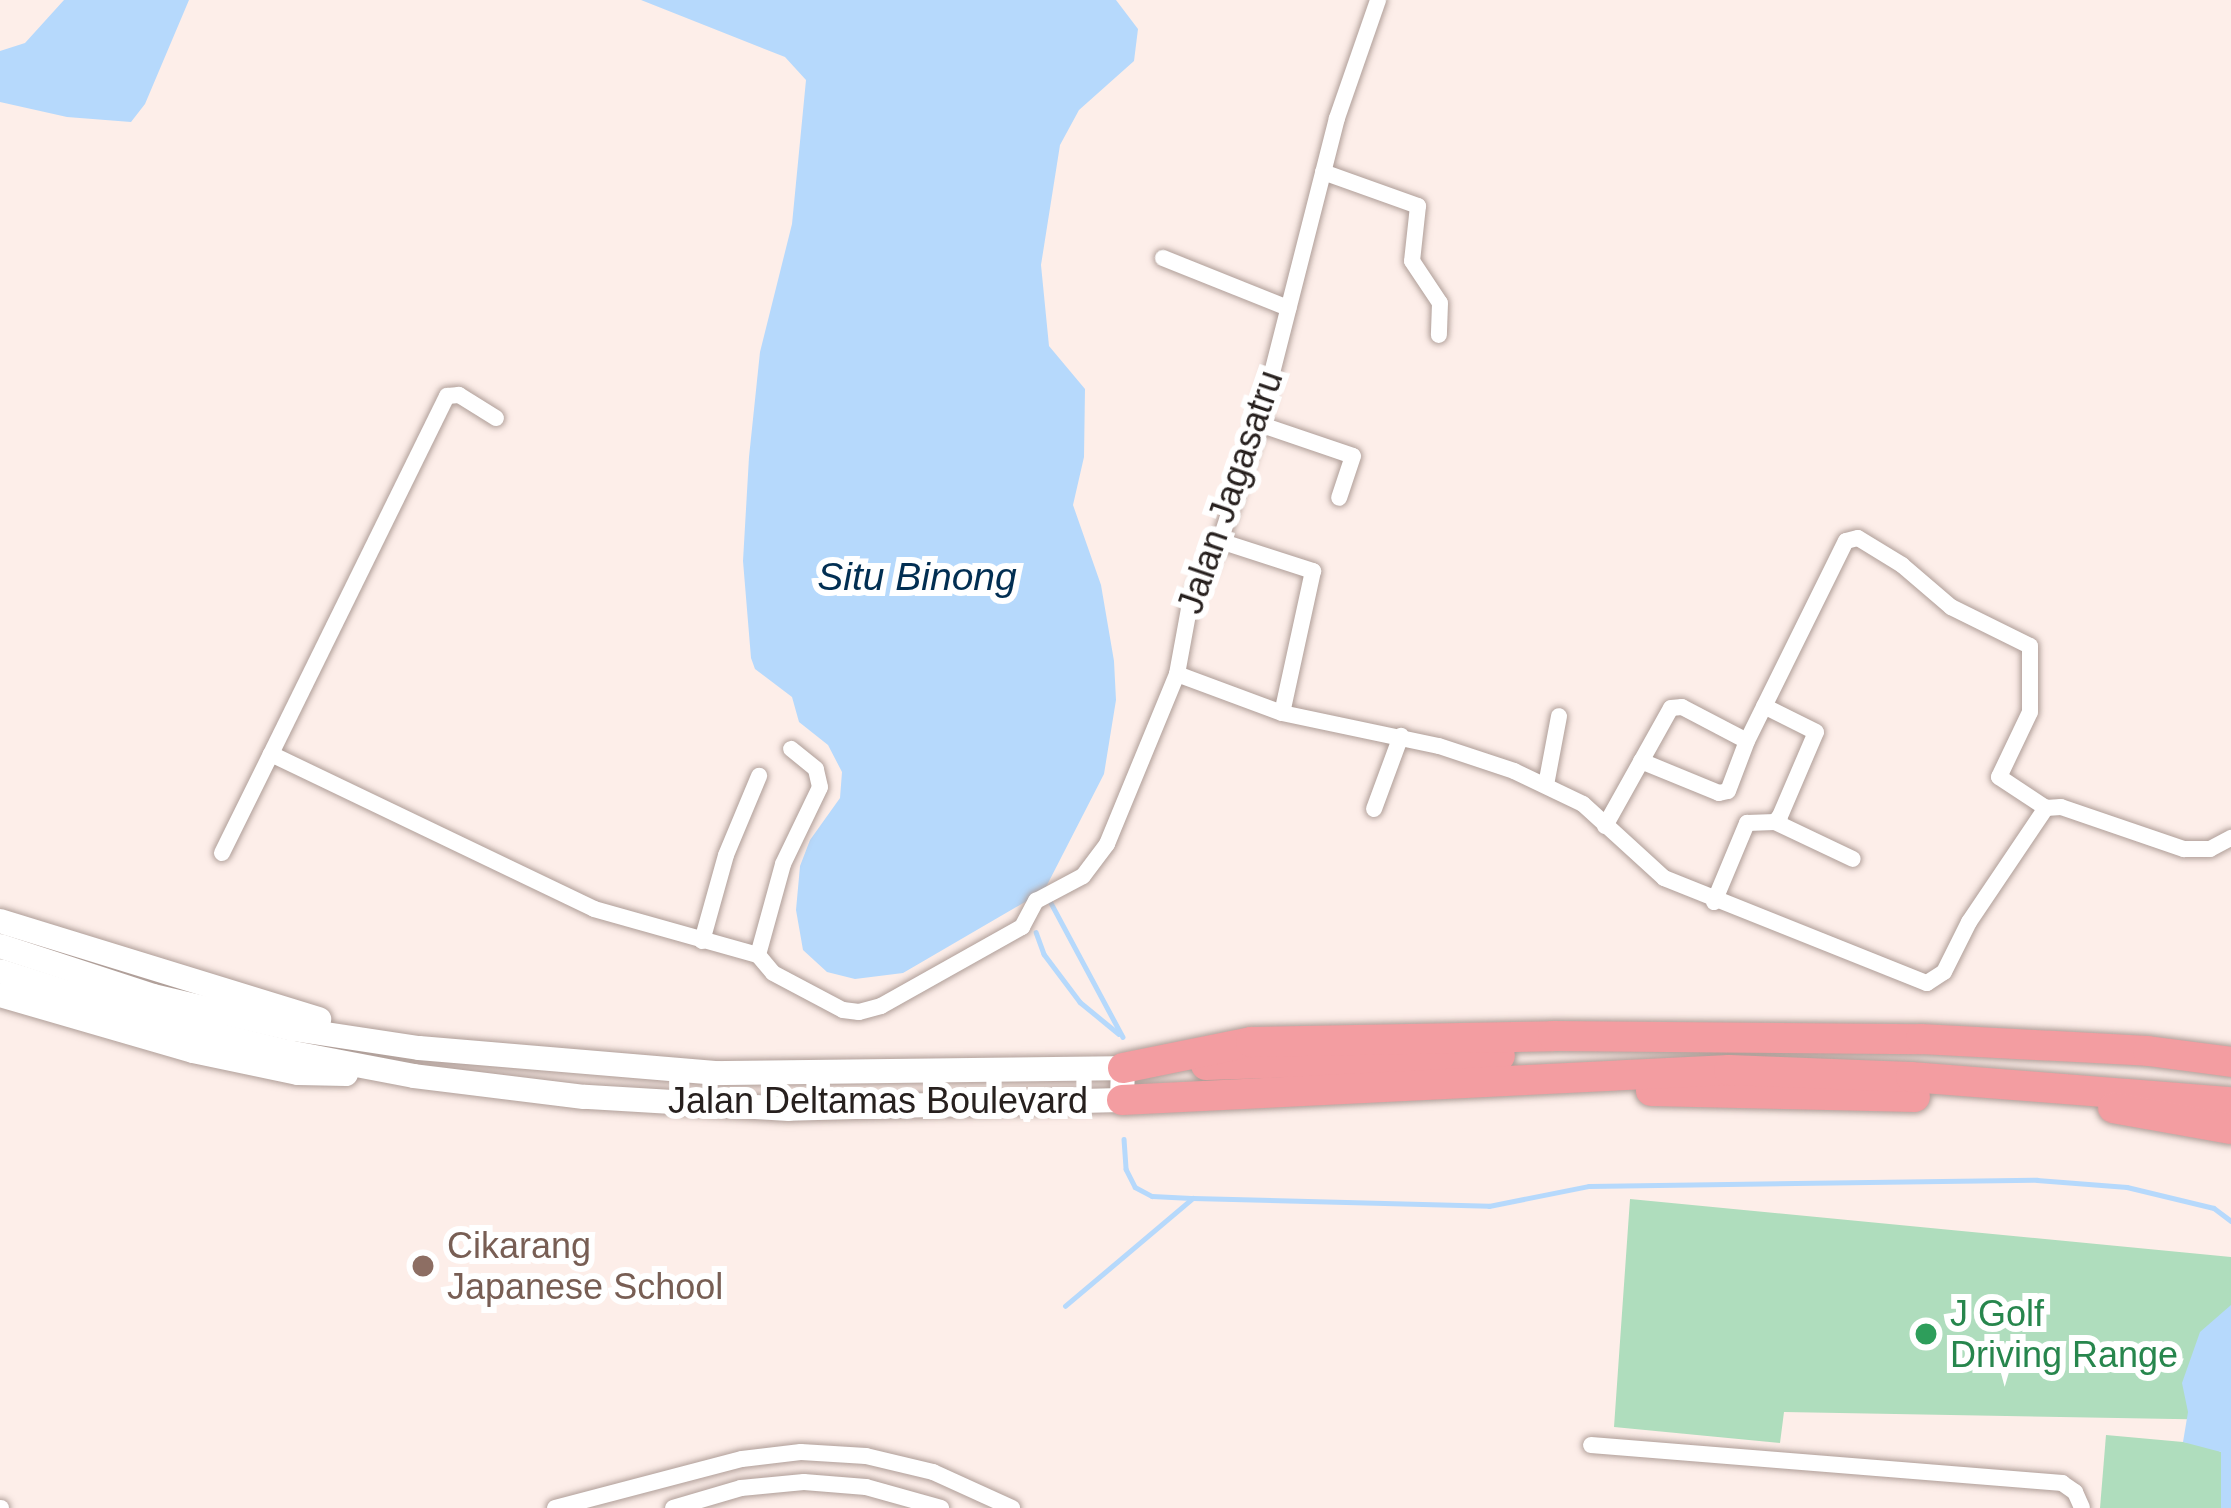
<!DOCTYPE html>
<html>
<head>
<meta charset="utf-8">
<style>
  body { margin:0 }
  #map { position:relative; width:2231px; height:1508px; overflow:hidden; background:#fdeee9; font-family:Arial,sans-serif }
  div>[style] { position:absolute }
  .green>* { inset:0; background:#afddbd }
  .water>* { inset:0; background:#b6d9fc }
  .stream>* { height:4.5px; margin:-2.25px; padding:0 2.25px; transform-origin:2.25px; border-radius:2.25px; background:#b6d9fc }
  .roads { filter:drop-shadow(0 0 3px #af9e98) drop-shadow(0 0 3px #af9e98) }
  .minor>* { height:16px; margin:-8px; padding:0 8px; transform-origin:8px; border-radius:8px; background:#fff }
  .secondary>* { height:24px; margin:-12px; padding:0 12px; transform-origin:12px; border-radius:12px; background:#fff }
  .motorway>* { height:30px; margin:-15px; padding:0 15px; transform-origin:15px; border-radius:15px; background:#f39da1 }
  .dots>* { width:33px; height:33px; translate:-50% -50%; box-sizing:border-box; border:6px solid #fff; border-radius:50% }
  span { translate:-50% -50%; white-space:nowrap; text-align:center; line-height:1.15; -webkit-text-stroke:12px #fff; paint-order:stroke }
  .street-label { font-size:36px; color:#27201e }
  .education-label { font-size:36px; color:#785e54 }
  .left { translate:0 -50%; text-align:left }
  .leisure-label { font-size:36px; color:#27864d }
  .water-label { font-size:39px; color:#012e52; font-style:italic }
</style>
</head>
<body>
<div id="map">
  <div class="green">
    <div style="clip-path:polygon(1630px 1199px,2231px 1257px,2231px 1420px,1784px 1412px,1780px 1443px,1614px 1427px)"></div>
    <div style="clip-path:polygon(2106px 1435px,2205px 1444px,2221px 1452px,2221px 1508px,2100px 1508px)"></div>
  </div>
  <div class="water">
    <div style="clip-path:polygon(64px 0,189px 0,145px 104px,131px 122px,67px 117px,0 102px,0 51px,25px 43px)"></div>
    <div style="clip-path:polygon(641px 0,1116px 0,1138px 29px,1134px 61px,1079px 110px,1060px 145px,1041px 265px,1049px 346px,1085px 389px,1084px 457px,1073px 505px,1101px 585px,1114px 661px,1116px 700px,1104px 774px,1044px 891px,903px 973px,855px 979px,827px 972px,803px 950px,796px 910px,800px 866px,810px 840px,840px 798px,842px 772px,828px 745px,799px 722px,792px 697px,755px 669px,751px 658px,743px 561px,749px 457px,760px 352px,792px 224px,806px 80px,785px 57px)"></div>
    <div style="clip-path:polygon(2231px 1305px,2231px 1508px,2221px 1508px,2221px 1452px,2183px 1442px,2188px 1412px,2182px 1383px,2200px 1332px)"></div>
  </div>
  <div class="stream">
    <div style="left:1050px;top:901px;width:154px;rotate:61.8deg"></div>
    <div style="left:1036px;top:932px;width:23px;rotate:70deg"></div>
    <div style="left:1044px;top:954px;width:60px;rotate:53.1deg"></div>
    <div style="left:1080px;top:1002px;width:50px;rotate:39.4deg"></div>
    <div style="left:1124px;top:1139px;width:30px;rotate:86deg"></div>
    <div style="left:1126px;top:1169px;width:20px;rotate:63deg"></div>
    <div style="left:1135px;top:1187px;width:19px;rotate:28deg"></div>
    <div style="left:1152px;top:1196px;width:39px;rotate:3deg"></div>
    <div style="left:1065px;top:1306px;width:167px;rotate:-40.2deg"></div>
    <div style="left:1193px;top:1198px;width:296px;rotate:1.5deg"></div>
    <div style="left:1489px;top:1206px;width:102px;rotate:-11.3deg"></div>
    <div style="left:1589px;top:1186px;width:448px;rotate:-0.8deg"></div>
    <div style="left:2037px;top:1180px;width:90px;rotate:4.4deg"></div>
    <div style="left:2127px;top:1187px;width:89px;rotate:13.6deg"></div>
    <div style="left:2214px;top:1208px;width:21px;rotate:37deg"></div>
  </div>
  <div class="roads">
    <div class="minor">
      <div style="left:1323px;top:172px;width:101px;rotate:19.7deg"></div>
      <div style="left:1418px;top:206px;width:55px;rotate:96.2deg"></div>
      <div style="left:1412px;top:261px;width:50px;rotate:56.3deg"></div>
      <div style="left:1440px;top:303px;width:32px;rotate:92deg"></div>
      <div style="left:1163px;top:258px;width:135px;rotate:21.8deg"></div>
      <div style="left:496px;top:418px;width:44px;rotate:-148.1deg"></div>
      <div style="left:459px;top:395px;width:12px;rotate:175deg"></div>
      <div style="left:447px;top:396px;width:399px;rotate:116.2deg"></div>
      <div style="left:271px;top:754px;width:358px;rotate:25.6deg"></div>
      <div style="left:594px;top:909px;width:170px;rotate:15.7deg"></div>
      <div style="left:758px;top:955px;width:23px;rotate:50deg"></div>
      <div style="left:773px;top:973px;width:79px;rotate:27.9deg"></div>
      <div style="left:843px;top:1010px;width:16px;rotate:7deg"></div>
      <div style="left:859px;top:1012px;width:23px;rotate:-15deg"></div>
      <div style="left:881px;top:1006px;width:162px;rotate:-29.3deg"></div>
      <div style="left:1022px;top:927px;width:30px;rotate:-62deg"></div>
      <div style="left:1036px;top:901px;width:53px;rotate:-28deg"></div>
      <div style="left:1083px;top:876px;width:40px;rotate:-53deg"></div>
      <div style="left:1107px;top:844px;width:184px;rotate:-67.6deg"></div>
      <div style="left:1177px;top:674px;width:72px;rotate:-79.6deg"></div>
      <div style="left:1190px;top:603px;width:69px;rotate:-64.2deg"></div>
      <div style="left:1220px;top:541px;width:123px;rotate:-71.6deg"></div>
      <div style="left:1259px;top:424px;width:316px;rotate:-75.7deg"></div>
      <div style="left:1337px;top:118px;width:125px;rotate:-70.8deg"></div>
      <div style="left:1259px;top:424px;width:99px;rotate:18.8deg"></div>
      <div style="left:1353px;top:456px;width:44px;rotate:108.4deg"></div>
      <div style="left:1220px;top:541px;width:98px;rotate:17.9deg"></div>
      <div style="left:1313px;top:571px;width:145px;rotate:102.3deg"></div>
      <div style="left:1177px;top:674px;width:112px;rotate:20.4deg"></div>
      <div style="left:1282px;top:713px;width:160px;rotate:11.9deg"></div>
      <div style="left:1439px;top:746px;width:79px;rotate:18.4deg"></div>
      <div style="left:1514px;top:771px;width:76px;rotate:25.6deg"></div>
      <div style="left:1583px;top:804px;width:110px;rotate:42.4deg"></div>
      <div style="left:1664px;top:878px;width:283px;rotate:21.8deg"></div>
      <div style="left:1927px;top:983px;width:20px;rotate:-33deg"></div>
      <div style="left:1944px;top:972px;width:56px;rotate:-63.4deg"></div>
      <div style="left:1969px;top:922px;width:138px;rotate:-56deg"></div>
      <div style="left:2046px;top:808px;width:15px;rotate:-4deg"></div>
      <div style="left:2061px;top:807px;width:130px;rotate:18.9deg"></div>
      <div style="left:2184px;top:849px;width:26px"></div>
      <div style="left:2210px;top:849px;width:24px;rotate:-28deg"></div>
      <div style="left:1641px;top:761px;width:84px;rotate:22.3deg"></div>
      <div style="left:1719px;top:793px;width:9px;rotate:-13deg"></div>
      <div style="left:1728px;top:791px;width:53px;rotate:-69.2deg"></div>
      <div style="left:1747px;top:741px;width:223px;rotate:-63.7deg"></div>
      <div style="left:1846px;top:541px;width:12px;rotate:-14deg"></div>
      <div style="left:1858px;top:538px;width:52px;rotate:31.5deg"></div>
      <div style="left:1902px;top:565px;width:65px;rotate:40.6deg"></div>
      <div style="left:1951px;top:607px;width:88px;rotate:26.3deg"></div>
      <div style="left:2030px;top:646px;width:66px;rotate:90deg"></div>
      <div style="left:2030px;top:712px;width:72px;rotate:115.5deg"></div>
      <div style="left:1999px;top:777px;width:56px;rotate:33.4deg"></div>
      <div style="left:1546px;top:785px;width:70px;rotate:-79.3deg"></div>
      <div style="left:1374px;top:809px;width:78px;rotate:-69.7deg"></div>
      <div style="left:1775px;top:822px;width:86px;rotate:25.4deg"></div>
      <div style="left:1605px;top:826px;width:135px;rotate:-60.8deg"></div>
      <div style="left:1671px;top:708px;width:11px;rotate:-5deg"></div>
      <div style="left:1682px;top:707px;width:73px;rotate:27.6deg"></div>
      <div style="left:222px;top:853px;width:110px;rotate:-63.7deg"></div>
      <div style="left:1714px;top:902px;width:86px;rotate:-67.3deg"></div>
      <div style="left:1747px;top:823px;width:28px;rotate:-2deg"></div>
      <div style="left:1775px;top:822px;width:8px;rotate:-50deg"></div>
      <div style="left:1780px;top:816px;width:91px;rotate:-66.8deg"></div>
      <div style="left:1816px;top:732px;width:58px;rotate:-153.4deg"></div>
      <div style="left:702px;top:941px;width:89px;rotate:-74.4deg"></div>
      <div style="left:726px;top:855px;width:86px;rotate:-67.3deg"></div>
      <div style="left:758px;top:955px;width:94px;rotate:-74.6deg"></div>
      <div style="left:783px;top:864px;width:85px;rotate:-64.3deg"></div>
      <div style="left:820px;top:787px;width:18px;rotate:-103deg"></div>
      <div style="left:816px;top:769px;width:32px;rotate:-141deg"></div>
      <div style="left:1591px;top:1445px;width:473px;rotate:4.6deg"></div>
      <div style="left:2062px;top:1483px;width:16px;rotate:35deg"></div>
      <div style="left:2075px;top:1492px;width:17px;rotate:66deg"></div>
      <div style="left:0;top:1508px;width:1px"></div>
      <div style="left:555px;top:1508px;width:193px;rotate:-14.7deg"></div>
      <div style="left:742px;top:1459px;width:59px;rotate:-6.8deg"></div>
      <div style="left:801px;top:1452px;width:65px;rotate:3.5deg"></div>
      <div style="left:866px;top:1456px;width:69px;rotate:13.4deg"></div>
      <div style="left:933px;top:1472px;width:87px;rotate:24.5deg"></div>
      <div style="left:673px;top:1508px;width:71px;rotate:-16.4deg"></div>
      <div style="left:741px;top:1488px;width:63px;rotate:-5.4deg"></div>
      <div style="left:804px;top:1482px;width:62px;rotate:4.6deg"></div>
      <div style="left:866px;top:1487px;width:78px;rotate:15.6deg"></div>
    </div>
    <div class="secondary">
      <div style="left:0;top:921px;width:334px;rotate:17.1deg"></div>
      <div style="left:0;top:946px;width:161px;rotate:18.1deg"></div>
      <div style="left:153px;top:996px;width:144px;rotate:13.3deg"></div>
      <div style="left:293px;top:1029px;width:127px;rotate:8.6deg"></div>
      <div style="left:419px;top:1048px;width:300px;rotate:4.8deg"></div>
      <div style="left:718px;top:1073px;width:405px;rotate:-0.7deg"></div>
      <div style="left:1123px;top:1068px;width:32px;rotate:92deg"></div>
      <div style="left:1122px;top:1100px;width:333px;rotate:178.5deg"></div>
      <div style="left:789px;top:1109px;width:205px;rotate:-176.6deg"></div>
      <div style="left:584px;top:1097px;width:171px;rotate:-173deg"></div>
      <div style="left:414px;top:1076px;width:128px;rotate:-169.2deg"></div>
      <div style="left:288px;top:1052px;width:145px;rotate:-166.4deg"></div>
      <div style="left:147px;top:1018px;width:154px;rotate:-162.3deg"></div>
      <div style="left:0;top:995px;width:201px;rotate:16.2deg"></div>
      <div style="left:193px;top:1051px;width:107px;rotate:11.8deg"></div>
      <div style="left:298px;top:1073px;width:48px;rotate:1.2deg"></div>
    </div>
    <div class="motorway">
      <div style="left:1206px;top:1065px;width:294px;rotate:-1.8deg"></div>
      <div style="left:1123px;top:1068px;width:131px;rotate:-11.5deg"></div>
      <div style="left:1251px;top:1042px;width:302px;rotate:-1.1deg"></div>
      <div style="left:1553px;top:1036px;width:368px;rotate:0.5deg"></div>
      <div style="left:1921px;top:1039px;width:227px;rotate:3deg"></div>
      <div style="left:2148px;top:1051px;width:84px;rotate:7.5deg"></div>
      <div style="left:1651px;top:1091px;width:264px;rotate:1.3deg"></div>
      <div style="left:1122px;top:1100px;width:608px;rotate:-2.83deg"></div>
      <div style="left:1729px;top:1070px;width:182px;rotate:2.2deg"></div>
      <div style="left:1911px;top:1077px;width:321px;rotate:4.5deg"></div>
      <div style="left:2113px;top:1108px;width:120px;rotate:10.1deg"></div>
    </div>
  </div>
  <div class="dots">
    <div style="left:423px;top:1266px;background:#8d6e63"></div>
    <div style="left:1926px;top:1334px;background:#2e9e5b"></div>
  </div>
  <div class="street-label">
    <span style="left:1230px;top:492px;rotate:-71deg">Jalan Jagasatru</span>
    <span style="left:878px;top:1101px">Jalan Deltamas Boulevard</span>
  </div>
  <div class="education-label">
    <span class="left" style="left:447px;top:1266px">Cikarang<br>Japanese School</span>
  </div>
  <div class="leisure-label">
    <span class="left" style="left:1950px;top:1334px">J Golf<br>Driving Range</span>
  </div>
  <div class="water-label">
    <span style="left:917px;top:577px">Situ Binong</span>
  </div>
</div>
</body>
</html>
